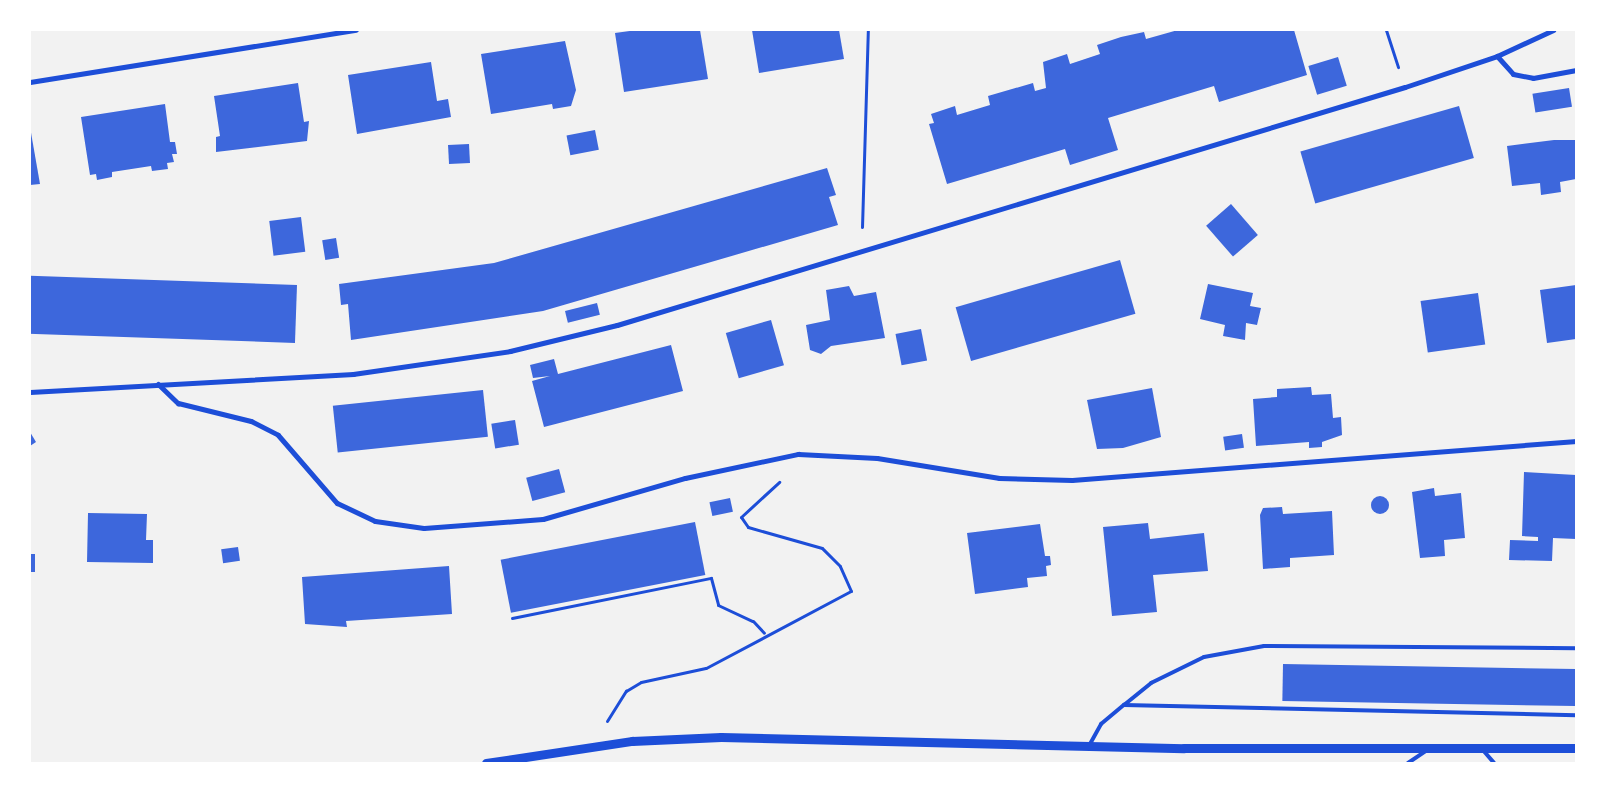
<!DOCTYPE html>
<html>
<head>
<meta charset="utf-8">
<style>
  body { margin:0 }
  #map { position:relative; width:1606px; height:793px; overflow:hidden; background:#f2f2f2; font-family:"PT Sans",sans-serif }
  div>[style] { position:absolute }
  .building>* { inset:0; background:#3d67dc; transform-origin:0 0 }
  .round { border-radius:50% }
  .path>* { height:3px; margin:-1.5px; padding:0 1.5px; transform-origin:1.5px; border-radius:1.5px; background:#1d4ed8 }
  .service>* { height:4px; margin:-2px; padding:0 2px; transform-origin:2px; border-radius:2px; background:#1d4ed8 }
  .minor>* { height:5px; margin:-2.5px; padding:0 2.5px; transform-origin:2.5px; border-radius:2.5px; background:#1d4ed8 }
  .tertiary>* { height:9px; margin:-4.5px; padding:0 4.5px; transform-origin:4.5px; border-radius:4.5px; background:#1d4ed8 }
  span { translate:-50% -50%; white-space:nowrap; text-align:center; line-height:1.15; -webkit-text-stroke:4.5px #fff; paint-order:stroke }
  .frame { position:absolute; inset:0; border:31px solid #fff; pointer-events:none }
</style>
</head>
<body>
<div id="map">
  <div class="building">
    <div style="clip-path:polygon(637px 30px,700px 30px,708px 79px,624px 92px,615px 33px)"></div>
    <div style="clip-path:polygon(752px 30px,839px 30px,844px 59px,759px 73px)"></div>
    <div style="clip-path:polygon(1178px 30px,1294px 30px,1307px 75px,1219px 102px,1214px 86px,1108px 118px,1118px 150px,1070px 165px,1065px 149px,947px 184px,929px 124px,934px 123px,931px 114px,955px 106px,957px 115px,990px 105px,988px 96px,1033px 83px,1035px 91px,1046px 88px,1043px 62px,1067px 54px,1070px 64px,1100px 54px,1097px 45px,1121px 37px,1144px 32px,1146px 39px)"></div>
    <div style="clip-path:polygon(565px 41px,576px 90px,571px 106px,553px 109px,552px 104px,491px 114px,481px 54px)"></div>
    <div style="left:1338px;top:57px;width:30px;height:31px;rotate:73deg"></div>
    <div style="clip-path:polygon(431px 62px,437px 101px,448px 99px,451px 117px,357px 134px,348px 75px)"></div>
    <div style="clip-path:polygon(298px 83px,304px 122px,309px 121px,307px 141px,216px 152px,216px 137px,220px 136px,214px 96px)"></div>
    <div style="left:1569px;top:88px;width:19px;height:37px;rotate:81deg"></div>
    <div style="clip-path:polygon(165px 104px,170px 142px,175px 142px,177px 154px,172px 154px,174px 162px,167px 163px,168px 169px,152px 171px,151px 166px,112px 172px,112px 177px,97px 180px,96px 174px,90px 175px,81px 117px)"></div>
    <div style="left:1459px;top:106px;width:54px;height:165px;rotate:74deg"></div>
    <div style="clip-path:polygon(30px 127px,40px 184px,30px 185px)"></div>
    <div style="left:595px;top:130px;width:20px;height:29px;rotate:79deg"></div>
    <div style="clip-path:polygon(1554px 140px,1575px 140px,1576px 179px,1560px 182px,1561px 192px,1541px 195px,1540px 183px,1512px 186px,1507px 146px)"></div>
    <div style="left:469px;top:144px;width:19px;height:21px;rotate:87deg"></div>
    <div style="clip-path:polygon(827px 168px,836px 195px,829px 197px,838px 225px,543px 311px,351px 340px,348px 304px,341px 305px,339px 284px,494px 263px)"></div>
    <div style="left:1231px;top:204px;width:41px;height:33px;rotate:49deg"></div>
    <div style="left:301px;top:217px;width:35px;height:32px;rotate:83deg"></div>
    <div style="left:336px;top:238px;width:20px;height:14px;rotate:81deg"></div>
    <div style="left:1120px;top:260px;width:56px;height:171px;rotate:74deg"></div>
    <div style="clip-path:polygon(1208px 284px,1253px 293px,1250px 306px,1261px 308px,1257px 325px,1246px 323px,1245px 340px,1223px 336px,1225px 325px,1200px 319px)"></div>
    <div style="left:297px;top:285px;width:58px;height:267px;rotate:92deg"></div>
    <div style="clip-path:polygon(1576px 285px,1576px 339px,1547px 343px,1540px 290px)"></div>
    <div style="clip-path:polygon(849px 286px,854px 296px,876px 292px,885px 338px,831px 346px,821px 354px,810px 350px,806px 325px,830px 320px,826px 290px)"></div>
    <div style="left:1478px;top:293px;width:52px;height:58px;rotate:82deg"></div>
    <div style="left:597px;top:303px;width:12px;height:33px;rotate:76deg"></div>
    <div style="left:771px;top:320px;width:47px;height:47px;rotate:74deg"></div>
    <div style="left:921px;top:329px;width:32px;height:26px;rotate:79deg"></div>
    <div style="clip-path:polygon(671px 345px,683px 391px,544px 427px,532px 381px,550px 376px,533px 378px,530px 365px,554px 359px,558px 374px)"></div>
    <div style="clip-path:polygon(1311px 387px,1312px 395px,1331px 394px,1333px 418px,1341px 417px,1342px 435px,1322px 442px,1322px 447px,1309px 448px,1309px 442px,1256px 446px,1253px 399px,1277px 397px,1277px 389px)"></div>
    <div style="clip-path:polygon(1152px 388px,1161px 437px,1123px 448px,1097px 449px,1087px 400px)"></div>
    <div style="left:483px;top:390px;width:47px;height:151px;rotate:84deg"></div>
    <div style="left:515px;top:420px;width:25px;height:24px;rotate:81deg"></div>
    <div style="clip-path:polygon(30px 432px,36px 442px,30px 446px)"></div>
    <div style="left:1242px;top:434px;width:14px;height:19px;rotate:82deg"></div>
    <div style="left:559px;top:469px;width:24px;height:34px;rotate:75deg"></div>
    <div style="clip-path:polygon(1524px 472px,1576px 475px,1576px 539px,1553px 538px,1552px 561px,1509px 560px,1510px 540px,1538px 541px,1538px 537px,1522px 536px)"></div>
    <div style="clip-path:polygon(1434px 488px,1435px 496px,1461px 493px,1465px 538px,1444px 540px,1445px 556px,1420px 558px,1412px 492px)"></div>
    <div class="round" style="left:1371px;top:496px;width:18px;height:18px"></div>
    <div style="left:730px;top:498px;width:14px;height:21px;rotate:78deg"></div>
    <div style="clip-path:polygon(1282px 507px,1283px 514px,1332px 511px,1334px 555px,1290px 558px,1290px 567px,1263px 569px,1260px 515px,1263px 508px)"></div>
    <div style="clip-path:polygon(88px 513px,147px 514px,146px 540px,153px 540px,153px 563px,87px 562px)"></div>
    <div style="left:695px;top:522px;width:54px;height:198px;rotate:79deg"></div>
    <div style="clip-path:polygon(1148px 523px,1150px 539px,1204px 533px,1208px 571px,1153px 575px,1157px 612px,1112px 616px,1103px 527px)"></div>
    <div style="clip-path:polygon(1040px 524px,1045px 556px,1050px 556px,1051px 565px,1046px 566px,1047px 576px,1027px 578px,1028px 587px,975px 594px,967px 533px)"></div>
    <div style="left:238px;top:547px;width:14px;height:17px;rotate:82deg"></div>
    <div style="left:30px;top:554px;width:5px;height:18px"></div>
    <div style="clip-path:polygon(449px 566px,452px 614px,346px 621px,347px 627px,305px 624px,302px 577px)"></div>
    <div style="left:1283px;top:664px;width:293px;height:37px;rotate:1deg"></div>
  </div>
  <div class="path">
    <div style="left:1386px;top:30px;width:39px;rotate:72deg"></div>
    <div style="left:862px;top:227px;width:197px;rotate:-88.3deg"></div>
    <div style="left:512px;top:618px;width:203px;rotate:-11.4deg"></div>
    <div style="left:711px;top:578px;width:28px;rotate:75deg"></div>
    <div style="left:718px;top:605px;width:38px;rotate:25deg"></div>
    <div style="left:753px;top:621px;width:16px;rotate:47deg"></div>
    <div style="left:607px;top:721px;width:36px;rotate:-58deg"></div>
    <div style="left:626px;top:691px;width:17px;rotate:-31deg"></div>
    <div style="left:641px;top:682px;width:66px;rotate:-12.2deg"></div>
    <div style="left:706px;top:668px;width:164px;rotate:-28deg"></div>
    <div style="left:851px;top:591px;width:27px;rotate:-114deg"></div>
    <div style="left:840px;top:566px;width:25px;rotate:-135deg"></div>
    <div style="left:822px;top:548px;width:77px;rotate:-164.2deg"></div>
    <div style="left:748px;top:527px;width:12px;rotate:-125deg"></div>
    <div style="left:741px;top:517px;width:52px;rotate:-42.6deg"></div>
  </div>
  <div class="service">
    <div style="left:1124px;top:705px;width:35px;rotate:-39deg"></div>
    <div style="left:1151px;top:683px;width:59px;rotate:-26.1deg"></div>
    <div style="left:1204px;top:657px;width:61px;rotate:-10.4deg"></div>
    <div style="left:1264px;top:646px;width:312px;rotate:0.4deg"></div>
    <div style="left:1090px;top:744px;width:23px;rotate:-61deg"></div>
    <div style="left:1101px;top:724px;width:30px;rotate:-40deg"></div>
    <div style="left:1124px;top:705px;width:452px;rotate:1.3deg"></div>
    <div style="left:1482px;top:749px;width:18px;rotate:49deg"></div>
    <div style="left:1408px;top:763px;width:23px;rotate:-34deg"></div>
  </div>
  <div class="minor">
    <div style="left:1497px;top:56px;width:24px;rotate:48deg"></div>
    <div style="left:1513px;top:74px;width:20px;rotate:11deg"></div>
    <div style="left:1533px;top:78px;width:44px;rotate:-10.5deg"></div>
    <div style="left:30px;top:82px;width:330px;rotate:-9.1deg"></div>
    <div style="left:158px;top:384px;width:28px;rotate:44deg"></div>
    <div style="left:178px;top:403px;width:75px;rotate:13.9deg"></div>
    <div style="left:251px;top:421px;width:30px;rotate:27deg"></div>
    <div style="left:278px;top:435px;width:90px;rotate:49.1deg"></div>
    <div style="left:337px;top:503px;width:42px;rotate:25.3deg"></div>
    <div style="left:375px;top:521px;width:49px;rotate:8.1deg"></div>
    <div style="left:424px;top:528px;width:119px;rotate:-4.3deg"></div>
    <div style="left:543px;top:519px;width:148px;rotate:-16.1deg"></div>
    <div style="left:685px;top:478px;width:116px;rotate:-12deg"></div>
    <div style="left:798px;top:454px;width:79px;rotate:2.9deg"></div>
    <div style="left:877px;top:458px;width:124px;rotate:9.3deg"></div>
    <div style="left:999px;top:478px;width:73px;rotate:1.6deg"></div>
    <div style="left:1072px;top:480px;width:506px;rotate:-4.42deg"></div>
    <div style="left:30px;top:392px;width:324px;rotate:-3.2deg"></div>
    <div style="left:353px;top:374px;width:159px;rotate:-8.3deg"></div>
    <div style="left:510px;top:351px;width:110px;rotate:-13.7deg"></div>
    <div style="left:617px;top:325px;width:823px;rotate:-16.81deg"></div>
    <div style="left:1405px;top:87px;width:97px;rotate:-18.6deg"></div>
    <div style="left:1497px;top:56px;width:62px;rotate:-24.9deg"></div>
  </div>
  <div class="tertiary">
    <div style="left:486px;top:763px;width:148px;rotate:-8.6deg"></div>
    <div style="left:632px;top:741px;width:89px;rotate:-2.6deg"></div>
    <div style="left:721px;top:737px;width:463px;rotate:1.4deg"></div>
    <div style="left:1184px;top:748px;width:392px"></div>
  </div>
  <div class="frame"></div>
</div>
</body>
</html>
